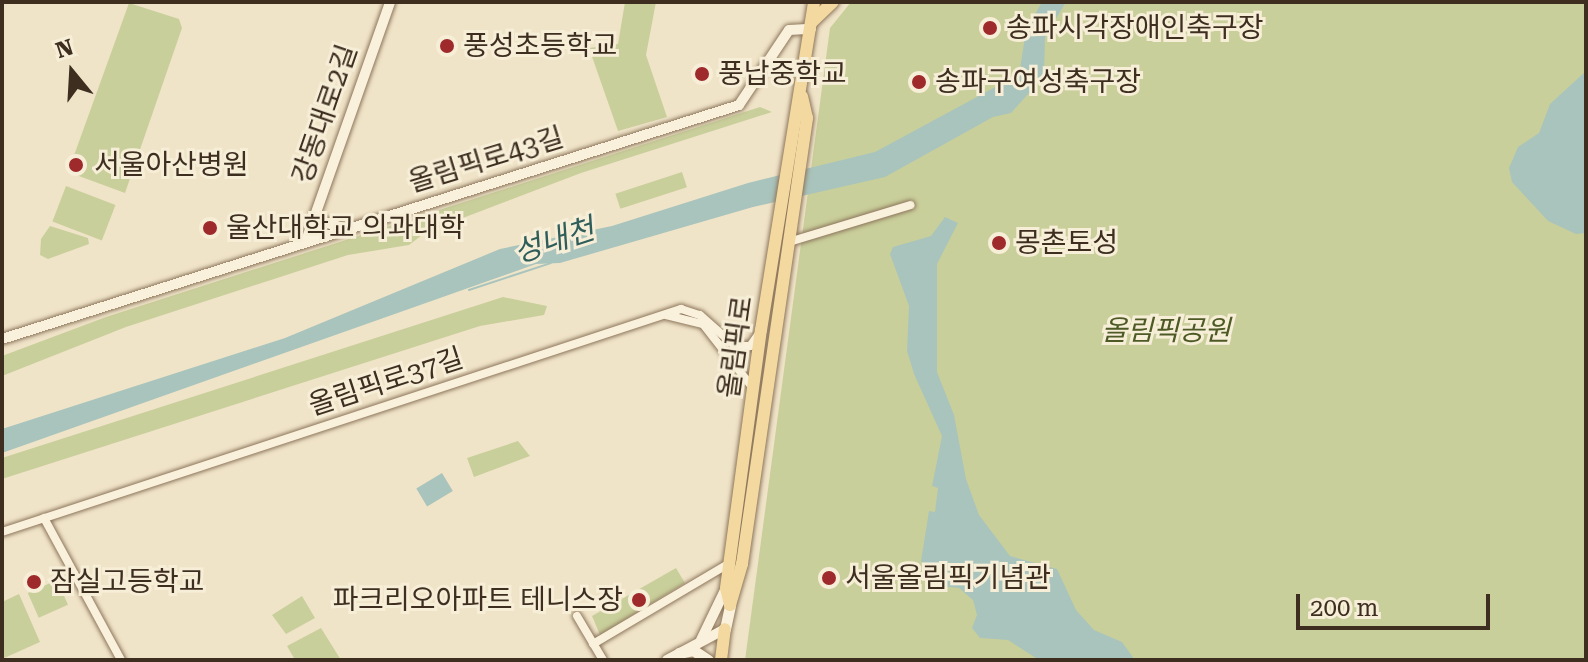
<!DOCTYPE html>
<html>
<head>
<meta charset="utf-8">
<style>
  body { margin:0 }
  #map { position:relative; width:1588px; height:662px; overflow:hidden; background:#f0e4c8; font-family:"Roboto Serif","Noto Sans KR",serif }
  div>[style] { position:absolute }
  .green>* { inset:0; background:#c9cf9b; transform-origin:0 0 }
  .water>* { inset:0; background:#a9c4bc; transform-origin:0 0 }
  .stream>* { height:2px; margin:-1px; padding:0 1px; transform-origin:1px; border-radius:1px; background:#a9c4bc }
  .roads { filter:drop-shadow(0 0 2px #8d765c) drop-shadow(0 0 2px #8d765c) }
  .minor>* { height:8px; margin:-4px; padding:0 4px; transform-origin:4px; border-radius:4px; background:#faf1dc }
  .tertiary>* { height:10px; margin:-5px; padding:0 5px; transform-origin:5px; border-radius:5px; background:#faf1dc }
  .secondary>* { height:11px; margin:-5.5px; padding:0 5.5px; transform-origin:5.5px; border-radius:5.5px; background:#faf1dc }
  .primary>* { height:12px; margin:-6px; padding:0 6px; transform-origin:6px; border-radius:6px; background:#f3d9a0 }
  .dots>* { width:22px; height:22px; translate:-50% -50%; box-sizing:border-box; border:4px solid #f7eed8; border-radius:50% }
  span { translate:-50% -50%; white-space:nowrap; text-align:center; line-height:1.15; -webkit-text-stroke:6px #f7eed8; paint-order:stroke }
  .poi-label { font-size:28px; color:#3d2e20 }
  .left { translate:0 -50%; text-align:left }
  .right { translate:-100% -50%; text-align:right }
  .street-label { font-size:28px; color:#3d2e20 }
  .park-label { font-size:28px; color:#4d5a26; font-style:italic }
  .water-label { font-size:30px; color:#2f5d5a; font-style:italic }
  .frame { position:absolute; inset:0; border:4px solid #3d2e20; pointer-events:none }
  .north { position:absolute; left:32px; top:32px; width:80px; height:80px; -webkit-text-stroke:6px #f7eed8; paint-order:stroke; rotate:342deg; font-size:22px; font-weight:700; line-height:32px; text-align:center; color:#3d2e20 }
  .north::after { content:''; display:block; margin:auto; width:28px; height:36px; background:#3d2e20; clip-path:polygon(50% 0,100% 100%,50% 72%,0 100%) }
  .scale { position:absolute; left:1296px; top:594px; width:194px; height:36px; box-sizing:border-box; border:4px solid #3d2e20; border-top:0; padding-left:10px; font-size:24px; line-height:28px; white-space:nowrap; color:#3d2e20; -webkit-text-stroke:6px #f7eed8; paint-order:stroke }
</style>
</head>
<body>
<div id="map">
  <div class="green">
    <div style="clip-path:polygon(625px 2px,656px 2px,646px 55px,667px 117px,618px 131px,589px 48px,618px 44px)"></div>
    <div style="clip-path:polygon(851px 2px,1586px 2px,1586px 660px,745px 660px,830px 28px)"></div>
    <div style="clip-path:polygon(129px 3px,179px 19px,182px 28px,125px 193px,68px 172px)"></div>
    <div style="clip-path:polygon(760px 107px,772px 112px,581px 173px,426px 232px,409px 245px,348px 255px,126px 327px,2px 376px,2px 356px,106px 317px)"></div>
    <div style="left:682px;top:172px;width:16px;height:70px;rotate:72deg"></div>
    <div style="left:66px;top:186px;width:53px;height:38px;rotate:21deg"></div>
    <div style="clip-path:polygon(50px 226px,88px 238px,89px 244px,48px 259px,40px 255px,41px 239px)"></div>
    <div style="clip-path:polygon(503px 297px,547px 306px,544px 315px,480px 326px,2px 479px,2px 458px)"></div>
    <div style="clip-path:polygon(518px 441px,530px 456px,474px 477px,467px 458px)"></div>
    <div style="clip-path:polygon(676px 568px,685px 583px,600px 635px,592px 616px)"></div>
    <div style="left:57px;top:580px;width:27px;height:32px;rotate:66deg"></div>
    <div style="clip-path:polygon(19px 594px,40px 642px,2px 659px,2px 602px)"></div>
    <div style="clip-path:polygon(302px 596px,315px 618px,286px 634px,272px 615px)"></div>
    <div style="clip-path:polygon(321px 628px,341px 660px,295px 660px,287px 646px)"></div>
  </div>
  <div class="water">
    <div style="clip-path:polygon(1042px 2px,1066px 2px,1045px 37px,1044px 75px,1037px 84px,1011px 113px,993px 117px,885px 177px,753px 207px,560px 263px,536px 264px,2px 453px,2px 429px,285px 338px,500px 249px,612px 226px,748px 183px,875px 152px,1012px 78px,1020px 69px,1026px 30px)"></div>
    <div style="clip-path:polygon(1586px 71px,1586px 233px,1576px 234px,1548px 221px,1512px 182px,1509px 168px,1518px 147px,1539px 133px,1550px 104px)"></div>
    <div style="clip-path:polygon(945px 217px,958px 223px,937px 264px,937px 372px,954px 415px,966px 479px,979px 515px,1010px 556px,1057px 569px,1076px 610px,1094px 630px,1122px 642px,1135px 660px,1039px 660px,1008px 640px,980px 638px,972px 628px,977px 615px,973px 600px,959px 588px,940px 586px,921px 561px,929px 511px,935px 512px,938px 488px,932px 486px,942px 436px,914px 374px,907px 351px,909px 306px,890px 254px,893px 247px,931px 236px)"></div>
    <div style="left:442px;top:473px;width:21px;height:30px;rotate:59deg"></div>
  </div>
  <div class="stream">
    <div style="left:469px;top:290px;width:86px;rotate:-18.2deg"></div>
  </div>
  <div class="roads">
    <div class="minor">
      <div style="left:789px;top:242px;width:127px;rotate:-16.9deg"></div>
      <div style="left:666px;top:315px;width:38px;rotate:14deg"></div>
      <div style="left:703px;top:324px;width:80px;rotate:52.1deg"></div>
      <div style="left:44px;top:518px;width:162px;rotate:61.5deg"></div>
      <div style="left:2px;top:532px;width:715px;rotate:-18.18deg"></div>
      <div style="left:681px;top:309px;width:20px;rotate:18deg"></div>
      <div style="left:700px;top:315px;width:47px;rotate:41.5deg"></div>
      <div style="left:735px;top:346px;width:15px"></div>
      <div style="left:750px;top:346px;width:14px;rotate:-54deg"></div>
      <div style="left:577px;top:616px;width:51px;rotate:59.4deg"></div>
      <div style="left:593px;top:644px;width:159px;rotate:-30.6deg"></div>
    </div>
    <div class="tertiary">
      <div style="left:314px;top:219px;width:30px;rotate:17deg"></div>
      <div style="left:306px;top:241px;width:253px;rotate:-70.6deg"></div>
      <div style="left:2px;top:339px;width:773px;rotate:-17.61deg"></div>
      <div style="left:739px;top:105px;width:90px;rotate:-56.3deg"></div>
      <div style="left:789px;top:30px;width:22px;rotate:-3deg"></div>
      <div style="left:701px;top:640px;width:58px;rotate:-64.3deg"></div>
      <div style="left:667px;top:660px;width:66px;rotate:-28.1deg"></div>
    </div>
    <div class="secondary">
      <div style="left:725px;top:629px;width:25px;rotate:-78deg"></div>
      <div style="left:679px;top:653px;width:14px;rotate:-12deg"></div>
      <div style="left:693px;top:650px;width:18px;rotate:34deg"></div>
    </div>
    <div class="primary">
      <div style="left:812px;top:22px;width:29px;rotate:-44deg"></div>
      <div style="left:730px;top:605px;width:17px;rotate:-103deg"></div>
      <div style="left:726px;top:588px;width:260px;rotate:-82.3deg"></div>
      <div style="left:761px;top:330px;width:332px;rotate:-80.8deg"></div>
      <div style="left:730px;top:605px;width:43px;rotate:-73.7deg"></div>
      <div style="left:742px;top:564px;width:451px;rotate:-81.7deg"></div>
      <div style="left:807px;top:118px;width:22px;rotate:-103deg"></div>
      <div style="left:721px;top:660px;width:31px;rotate:-83deg"></div>
    </div>
  </div>
  <div class="dots">
    <div style="left:990px;top:28px;background:#9e2a2b"></div>
    <div style="left:447px;top:46px;background:#9e2a2b"></div>
    <div style="left:702px;top:74px;background:#9e2a2b"></div>
    <div style="left:919px;top:82px;background:#9e2a2b"></div>
    <div style="left:76px;top:165px;background:#9e2a2b"></div>
    <div style="left:210px;top:228px;background:#9e2a2b"></div>
    <div style="left:999px;top:243px;background:#9e2a2b"></div>
    <div style="left:829px;top:578px;background:#9e2a2b"></div>
    <div style="left:34px;top:582px;background:#9e2a2b"></div>
    <div style="left:639px;top:600px;background:#9e2a2b"></div>
  </div>
  <div class="poi-label">
    <span class="left" style="left:1006px;top:28px">송파시각장애인축구장</span>
    <span class="left" style="left:463px;top:46px">풍성초등학교</span>
    <span class="left" style="left:718px;top:74px">풍납중학교</span>
    <span class="left" style="left:935px;top:82px">송파구여성축구장</span>
    <span class="left" style="left:94px;top:165px">서울아산병원</span>
    <span class="left" style="left:226px;top:228px">울산대학교 의과대학</span>
    <span class="left" style="left:1015px;top:243px">몽촌토성</span>
    <span class="left" style="left:845px;top:578px">서울올림픽기념관</span>
    <span class="left" style="left:50px;top:582px">잠실고등학교</span>
    <span class="right" style="left:623px;top:600px">파크리오아파트 테니스장</span>
  </div>
  <div class="street-label">
    <span style="left:325px;top:114px;rotate:-71deg">강동대로2길</span>
    <span style="left:486px;top:160px;rotate:-17deg">올림픽로43길</span>
    <span style="left:736px;top:347px;rotate:-82deg">올림픽로</span>
    <span style="left:386px;top:382px;rotate:-18deg">올림픽로37길</span>
  </div>
  <div class="park-label">
    <span style="left:1166px;top:331px">올림픽공원</span>
  </div>
  <div class="water-label">
    <span style="left:554px;top:241px;rotate:-18deg">성내천</span>
  </div>
  <div class="frame"></div>
  <div class="north">N</div>
  <div class="scale">200 m</div>
</div>
</body>
</html>
